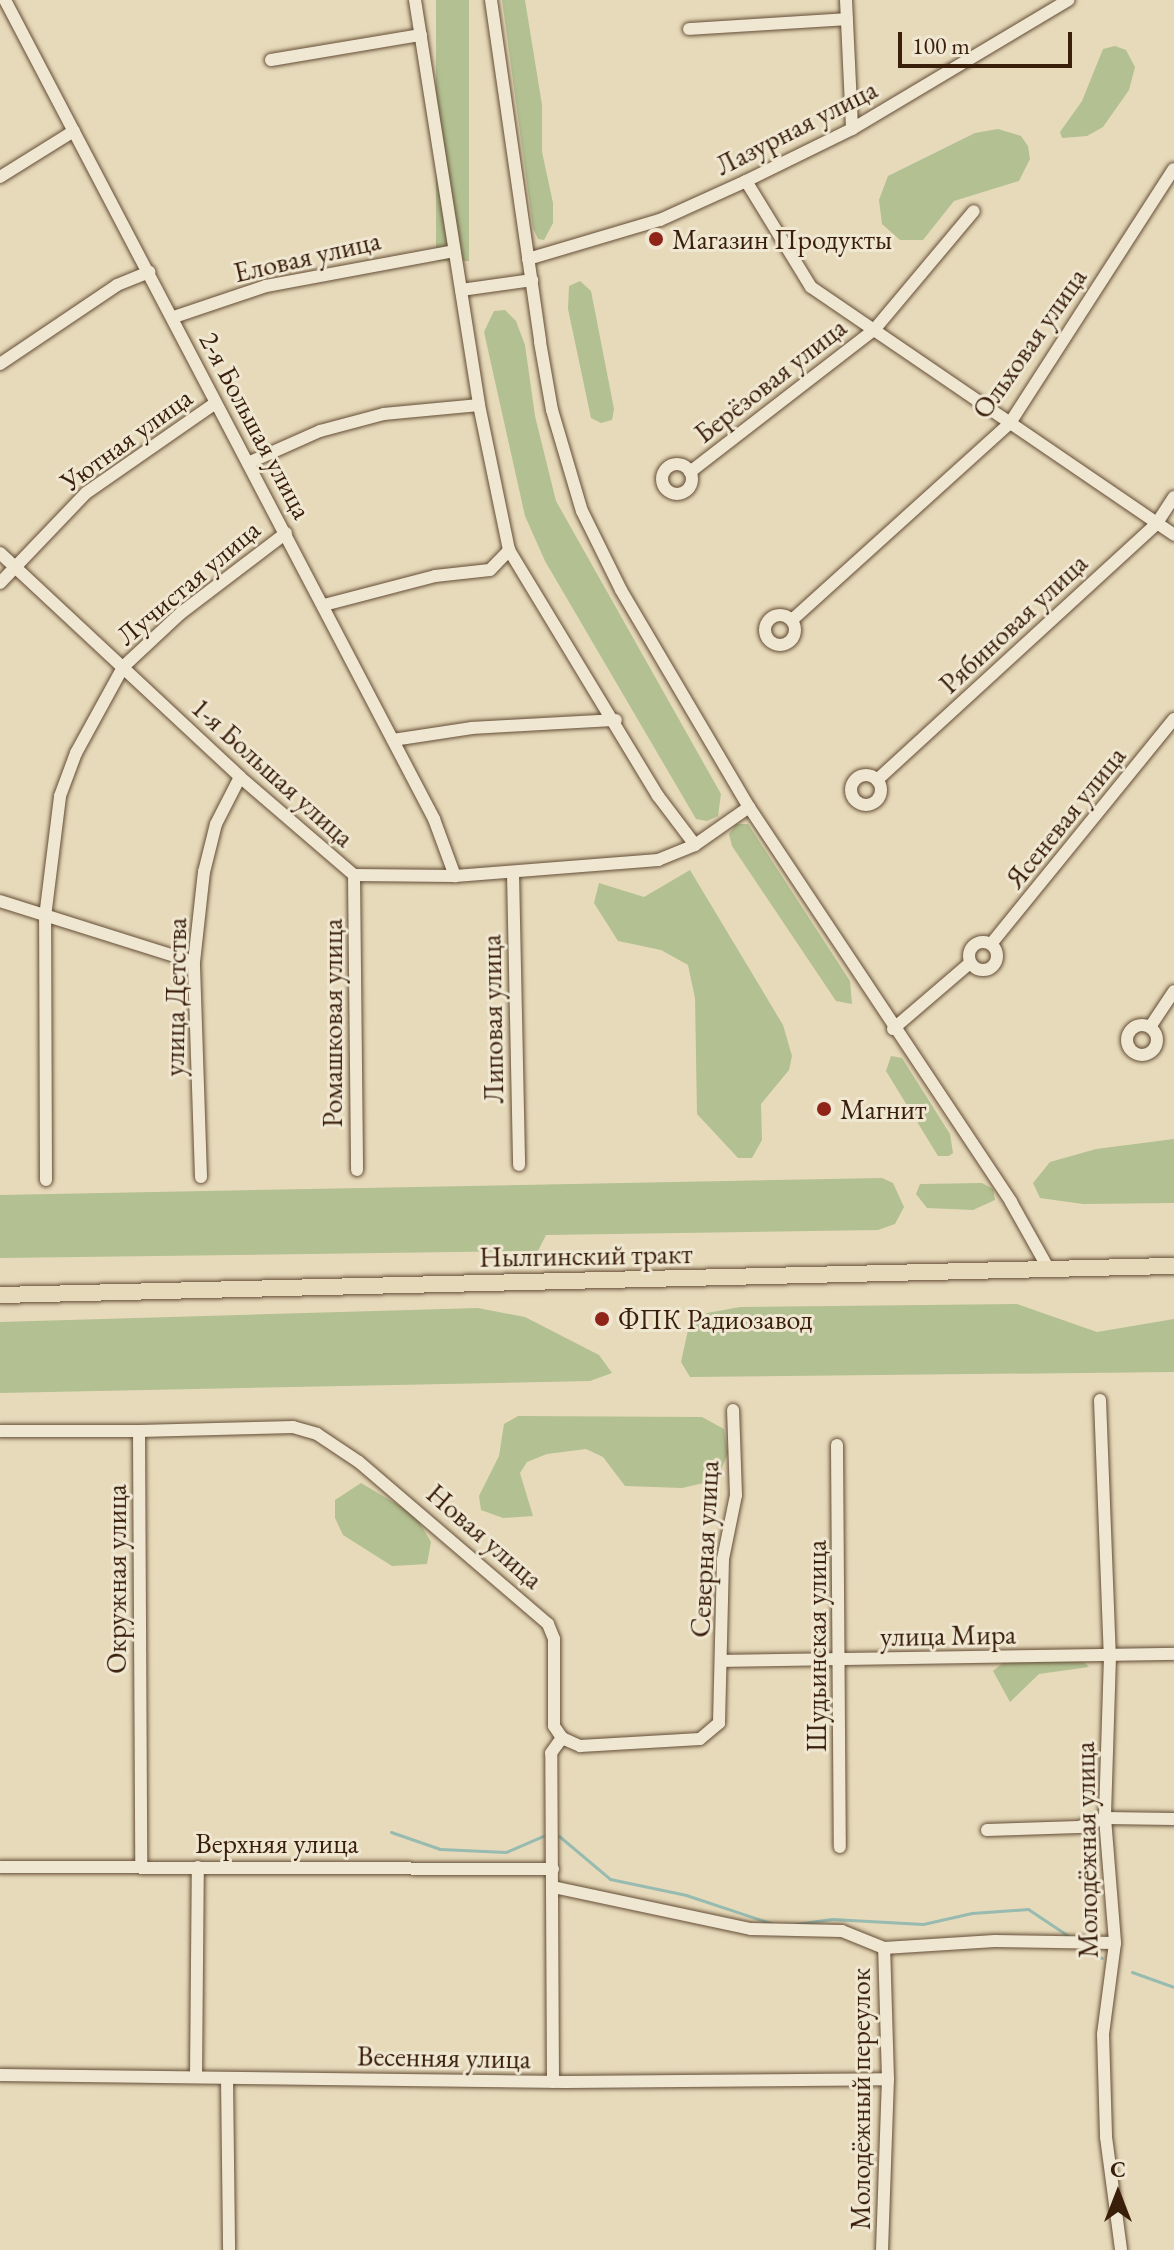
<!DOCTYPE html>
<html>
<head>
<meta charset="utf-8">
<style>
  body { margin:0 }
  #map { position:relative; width:1174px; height:2250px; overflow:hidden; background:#e7daba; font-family:"EB Garamond",serif }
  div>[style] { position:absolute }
  .green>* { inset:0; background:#b3c091; transform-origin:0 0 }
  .stream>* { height:3px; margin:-1.5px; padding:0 1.5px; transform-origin:1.5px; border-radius:1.5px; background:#97bbb0 }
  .roads { filter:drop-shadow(0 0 2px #644d36) drop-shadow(0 0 2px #644d36) }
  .minor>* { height:12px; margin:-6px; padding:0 6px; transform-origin:6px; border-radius:6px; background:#efe7d2 }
  .minor>.ring { margin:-6px; padding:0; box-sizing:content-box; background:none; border:12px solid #efe7d2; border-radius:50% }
  .major>* { height:16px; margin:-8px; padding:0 8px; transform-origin:8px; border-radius:8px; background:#e7daba }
  .dots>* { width:22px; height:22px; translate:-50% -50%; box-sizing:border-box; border:4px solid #efe7d2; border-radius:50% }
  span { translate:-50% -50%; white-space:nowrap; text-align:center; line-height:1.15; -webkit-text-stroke:6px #efe7d2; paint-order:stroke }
  .street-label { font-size:28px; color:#391e0a }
  .poi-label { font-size:28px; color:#391e0a }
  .left { translate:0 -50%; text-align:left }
  .north { position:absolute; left:1078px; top:2154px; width:80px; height:80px; -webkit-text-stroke:6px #efe7d2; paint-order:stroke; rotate:0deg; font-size:22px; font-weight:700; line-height:32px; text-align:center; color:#391e0a }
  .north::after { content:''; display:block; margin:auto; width:28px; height:36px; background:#391e0a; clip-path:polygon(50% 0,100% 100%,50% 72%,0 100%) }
  .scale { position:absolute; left:898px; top:32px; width:174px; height:36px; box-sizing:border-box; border:4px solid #391e0a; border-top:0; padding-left:10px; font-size:24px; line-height:28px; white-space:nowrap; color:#391e0a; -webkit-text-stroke:6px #efe7d2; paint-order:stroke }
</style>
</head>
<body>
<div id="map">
  <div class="green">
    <div style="left:436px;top:0;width:33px;height:261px"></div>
    <div style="clip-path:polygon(502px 0,525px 0,542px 105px,542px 152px,553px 203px,553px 223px,544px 240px,538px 239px,533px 228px)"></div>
    <div style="clip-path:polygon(1115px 46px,1126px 50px,1135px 67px,1129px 90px,1103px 127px,1087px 136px,1062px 138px,1060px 132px,1082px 101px,1103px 49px)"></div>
    <div style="clip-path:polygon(998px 129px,1021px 136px,1028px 146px,1030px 159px,1019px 181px,954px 201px,923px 240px,900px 240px,882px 224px,879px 200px,888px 176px,975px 133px)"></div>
    <div style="clip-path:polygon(580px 281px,591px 291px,614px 409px,612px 420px,601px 423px,591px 418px,568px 309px,569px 286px)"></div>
    <div style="clip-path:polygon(505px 310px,516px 321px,525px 345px,535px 416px,556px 501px,721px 794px,718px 816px,707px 821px,696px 819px,545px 561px,525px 516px,484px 332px,494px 311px)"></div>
    <div style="clip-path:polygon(736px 824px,748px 824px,850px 981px,852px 1004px,836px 1001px,732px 846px,729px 834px)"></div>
    <div style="clip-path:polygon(690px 870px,783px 1025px,792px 1056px,789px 1070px,761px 1104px,762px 1140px,752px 1158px,738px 1158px,697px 1114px,695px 998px,688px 965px,661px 950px,618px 941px,594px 903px,599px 883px,644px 897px)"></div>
    <div style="clip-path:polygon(891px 1056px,902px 1058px,950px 1134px,953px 1153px,949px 1156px,938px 1156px,886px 1071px)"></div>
    <div style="clip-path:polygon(1174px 1139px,1174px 1203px,1083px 1204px,1040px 1198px,1033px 1183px,1050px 1162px,1096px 1149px)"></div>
    <div style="clip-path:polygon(882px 1178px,893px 1183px,904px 1207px,895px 1224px,878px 1230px,546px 1235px,538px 1251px,0 1258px,0 1195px)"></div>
    <div style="clip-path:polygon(982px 1183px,993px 1189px,995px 1200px,973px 1210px,927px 1208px,916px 1194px,920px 1184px)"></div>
    <div style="clip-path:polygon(1017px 1304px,1097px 1332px,1174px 1319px,1174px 1372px,690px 1377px,681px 1362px,688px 1330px,707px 1313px,740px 1307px)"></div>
    <div style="clip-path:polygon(478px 1308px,525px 1317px,599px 1355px,612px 1373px,590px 1381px,0 1393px,0 1322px)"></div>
    <div style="clip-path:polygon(518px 1416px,702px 1417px,724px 1429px,728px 1453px,717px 1480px,682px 1488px,625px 1486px,603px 1457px,586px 1449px,547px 1454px,527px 1462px,520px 1473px,533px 1516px,503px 1518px,481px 1510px,479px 1496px,499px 1456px,504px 1424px)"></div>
    <div style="clip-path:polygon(361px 1483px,415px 1515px,431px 1542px,427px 1564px,392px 1566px,343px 1535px,335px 1518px,335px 1500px)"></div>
    <div style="clip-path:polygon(1004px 1662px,1084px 1662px,1089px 1667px,1039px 1674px,1010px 1702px,993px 1671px)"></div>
  </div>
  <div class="stream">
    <div style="left:391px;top:1832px;width:52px;rotate:19.1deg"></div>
    <div style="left:440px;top:1849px;width:66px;rotate:2.6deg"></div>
    <div style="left:506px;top:1852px;width:40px;rotate:-23.4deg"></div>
    <div style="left:559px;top:1836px;width:67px;rotate:40.1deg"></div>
    <div style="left:610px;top:1879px;width:78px;rotate:11.9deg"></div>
    <div style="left:686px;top:1895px;width:92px;rotate:18.4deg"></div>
    <div style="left:796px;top:1924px;width:36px;rotate:-8deg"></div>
    <div style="left:832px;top:1919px;width:91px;rotate:3.1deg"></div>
    <div style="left:923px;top:1924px;width:50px;rotate:-12.7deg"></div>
    <div style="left:972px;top:1913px;width:56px;rotate:-4.1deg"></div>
    <div style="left:1028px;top:1909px;width:50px;rotate:33.7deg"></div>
    <div style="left:1092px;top:1953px;width:11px;rotate:27deg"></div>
    <div style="left:1132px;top:1972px;width:45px;rotate:19.7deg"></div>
  </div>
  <div class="roads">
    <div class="minor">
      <div style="left:5px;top:0;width:925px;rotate:62.35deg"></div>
      <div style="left:434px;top:819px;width:61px;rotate:69.8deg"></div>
      <div style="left:415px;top:0;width:410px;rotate:81deg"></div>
      <div style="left:479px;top:405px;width:148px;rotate:78.3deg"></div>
      <div style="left:509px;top:550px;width:288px;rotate:58.8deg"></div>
      <div style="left:658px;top:796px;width:61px;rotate:52.9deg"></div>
      <div style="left:491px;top:0;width:345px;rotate:81.8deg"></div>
      <div style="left:540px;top:342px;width:69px;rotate:80deg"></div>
      <div style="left:552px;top:410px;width:105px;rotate:73.5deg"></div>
      <div style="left:582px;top:511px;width:88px;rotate:63.7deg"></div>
      <div style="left:621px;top:590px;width:252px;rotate:59.5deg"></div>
      <div style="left:749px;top:807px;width:474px;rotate:56.4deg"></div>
      <div style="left:1011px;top:1202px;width:76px;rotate:60.7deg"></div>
      <div style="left:846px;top:0;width:129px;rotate:87.3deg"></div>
      <div style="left:689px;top:29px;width:158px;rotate:-3.6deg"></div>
      <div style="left:271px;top:60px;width:152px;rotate:-9.5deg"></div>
      <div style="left:0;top:177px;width:87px;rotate:-31.9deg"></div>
      <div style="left:746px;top:181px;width:124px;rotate:58.5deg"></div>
      <div style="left:811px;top:287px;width:440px;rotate:34.3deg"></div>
      <div style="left:528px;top:259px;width:138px;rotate:-16.5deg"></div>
      <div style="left:660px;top:220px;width:94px;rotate:-24.4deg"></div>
      <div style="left:746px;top:181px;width:118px;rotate:-26.1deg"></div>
      <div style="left:852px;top:129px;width:252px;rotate:-30.8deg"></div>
      <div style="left:461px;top:290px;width:72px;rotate:-8deg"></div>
      <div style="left:174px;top:317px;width:97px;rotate:-18.6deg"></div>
      <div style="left:266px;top:286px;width:191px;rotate:-10.5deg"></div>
      <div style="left:0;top:364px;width:141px;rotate:-34deg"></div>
      <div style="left:117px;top:285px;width:35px;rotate:-22deg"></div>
      <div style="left:248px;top:463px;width:79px;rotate:-24deg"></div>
      <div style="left:320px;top:431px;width:66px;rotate:-14.9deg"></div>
      <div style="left:384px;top:414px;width:95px;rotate:-5.4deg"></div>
      <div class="ring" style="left:662px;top:464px;width:18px;height:18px"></div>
      <div style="left:690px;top:472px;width:232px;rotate:-37.7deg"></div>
      <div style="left:874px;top:330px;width:155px;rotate:-50deg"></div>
      <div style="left:0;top:553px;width:328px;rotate:43deg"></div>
      <div style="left:240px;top:777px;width:150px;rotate:40.7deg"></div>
      <div style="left:354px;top:875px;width:101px;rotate:0.6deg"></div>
      <div style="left:455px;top:876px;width:204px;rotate:-4.5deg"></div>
      <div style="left:658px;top:860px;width:40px;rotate:-22deg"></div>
      <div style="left:695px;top:845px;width:66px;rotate:-35.1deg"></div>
      <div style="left:0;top:583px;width:124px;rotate:-46.3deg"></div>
      <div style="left:86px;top:493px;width:156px;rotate:-34.8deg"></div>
      <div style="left:324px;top:605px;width:115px;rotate:-14.6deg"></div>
      <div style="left:435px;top:576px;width:55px;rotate:-6.2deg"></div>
      <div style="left:490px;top:570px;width:28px;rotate:-46deg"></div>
      <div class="ring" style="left:765px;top:615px;width:18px;height:18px"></div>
      <div style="left:792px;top:620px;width:294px;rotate:-42.1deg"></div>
      <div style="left:1010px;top:423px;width:302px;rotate:-57.2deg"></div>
      <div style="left:393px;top:740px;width:80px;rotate:-8.6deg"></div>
      <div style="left:472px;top:728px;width:144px;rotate:-3.2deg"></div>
      <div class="ring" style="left:851px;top:775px;width:18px;height:18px"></div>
      <div style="left:877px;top:780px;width:380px;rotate:-42.5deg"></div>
      <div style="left:1157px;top:523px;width:31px;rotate:-57deg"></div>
      <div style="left:513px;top:873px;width:292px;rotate:88.8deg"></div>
      <div style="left:354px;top:875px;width:295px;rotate:89.4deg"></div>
      <div style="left:0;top:901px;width:203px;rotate:17.5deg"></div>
      <div class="ring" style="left:969px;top:942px;width:16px;height:16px"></div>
      <div style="left:991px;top:944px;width:290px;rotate:-50.9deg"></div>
      <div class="ring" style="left:1127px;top:1025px;width:18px;height:18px"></div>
      <div style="left:1150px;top:1027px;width:43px;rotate:-56.3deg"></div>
      <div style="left:893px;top:1029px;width:101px;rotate:-40.6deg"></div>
      <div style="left:201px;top:1177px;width:215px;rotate:-91.9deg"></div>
      <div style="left:194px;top:962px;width:91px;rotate:-83.7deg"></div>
      <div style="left:204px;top:872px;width:49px;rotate:-76deg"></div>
      <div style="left:216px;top:824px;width:53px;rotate:-62.9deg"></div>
      <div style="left:46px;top:1180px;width:263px;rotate:-90.2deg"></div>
      <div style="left:45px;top:917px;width:122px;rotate:-82.9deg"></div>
      <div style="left:60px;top:796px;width:46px;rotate:-69.6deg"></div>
      <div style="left:76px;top:753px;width:98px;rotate:-61.3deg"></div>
      <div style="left:123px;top:667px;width:79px;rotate:-43deg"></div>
      <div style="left:181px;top:613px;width:132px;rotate:-37.3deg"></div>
      <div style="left:1100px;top:1400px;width:256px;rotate:87.8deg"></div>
      <div style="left:1110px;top:1656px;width:162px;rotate:91.8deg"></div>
      <div style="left:1105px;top:1818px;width:125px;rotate:85.4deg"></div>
      <div style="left:1115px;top:1943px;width:92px;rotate:97.5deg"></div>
      <div style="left:1103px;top:2034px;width:103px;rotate:88.3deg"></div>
      <div style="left:1106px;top:2137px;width:114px;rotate:82.4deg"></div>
      <div style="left:0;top:1431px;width:139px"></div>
      <div style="left:139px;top:1431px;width:435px;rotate:89.7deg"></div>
      <div style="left:139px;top:1431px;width:154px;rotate:-1.5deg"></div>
      <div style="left:293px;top:1427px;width:25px;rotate:16deg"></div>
      <div style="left:317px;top:1434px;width:50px;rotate:33.7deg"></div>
      <div style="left:359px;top:1462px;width:249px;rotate:40.6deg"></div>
      <div style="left:548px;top:1624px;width:16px;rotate:68deg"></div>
      <div style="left:554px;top:1639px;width:87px;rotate:90deg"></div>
      <div style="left:554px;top:1726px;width:14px;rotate:56deg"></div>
      <div style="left:562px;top:1738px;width:20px;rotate:24deg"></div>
      <div style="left:580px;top:1746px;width:120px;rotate:-3.3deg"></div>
      <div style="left:700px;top:1739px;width:25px;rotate:-40deg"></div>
      <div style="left:719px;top:1723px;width:164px;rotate:-88.6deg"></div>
      <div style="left:723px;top:1559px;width:65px;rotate:-78.5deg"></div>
      <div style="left:736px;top:1495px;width:85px;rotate:-92deg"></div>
      <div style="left:837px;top:1445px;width:402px;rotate:89.6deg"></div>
      <div style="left:722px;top:1661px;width:452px;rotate:-0.9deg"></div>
      <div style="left:987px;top:1830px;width:92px;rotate:-1.9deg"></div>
      <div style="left:1079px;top:1827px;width:28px;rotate:-19deg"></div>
      <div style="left:1105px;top:1818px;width:69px;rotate:0.8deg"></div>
      <div style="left:0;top:1867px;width:553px;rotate:0.21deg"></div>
      <div style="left:553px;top:1887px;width:202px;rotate:12deg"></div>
      <div style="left:751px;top:1929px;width:91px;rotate:1.3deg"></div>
      <div style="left:842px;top:1931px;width:45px;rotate:22deg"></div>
      <div style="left:884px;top:1948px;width:111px;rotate:-3.6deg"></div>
      <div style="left:995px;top:1941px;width:120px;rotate:1deg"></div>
      <div style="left:0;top:2075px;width:565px;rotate:0.71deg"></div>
      <div style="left:565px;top:2082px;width:323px;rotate:-0.5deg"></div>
      <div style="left:196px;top:2077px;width:210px;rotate:-89.5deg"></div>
      <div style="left:227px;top:2078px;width:172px;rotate:89.3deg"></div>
      <div style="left:553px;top:2082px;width:329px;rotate:-90.3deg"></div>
      <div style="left:551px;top:1753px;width:19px;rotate:-54deg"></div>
      <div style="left:882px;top:2250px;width:171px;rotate:-88deg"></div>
      <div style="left:888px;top:2079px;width:131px;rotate:-91.7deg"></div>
    </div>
    <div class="major">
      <div style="left:0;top:1295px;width:1174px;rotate:-1.42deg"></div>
    </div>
  </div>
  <div class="dots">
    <div style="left:656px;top:239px;background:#8f2418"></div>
    <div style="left:824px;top:1109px;background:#8f2418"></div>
    <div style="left:602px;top:1319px;background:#8f2418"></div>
  </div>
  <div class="street-label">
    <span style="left:796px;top:127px;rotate:-27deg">Лазурная улица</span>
    <span style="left:307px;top:256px;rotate:-13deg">Еловая улица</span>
    <span style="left:1029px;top:343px;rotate:-55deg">Ольховая улица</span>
    <span style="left:770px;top:380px;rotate:-38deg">Берёзовая улица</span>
    <span style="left:256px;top:425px;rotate:62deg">2-я Большая улица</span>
    <span style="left:126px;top:439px;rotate:-36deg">Уютная улица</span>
    <span style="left:188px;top:582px;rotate:-40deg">Лучистая улица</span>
    <span style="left:1013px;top:623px;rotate:-43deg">Рябиновая улица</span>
    <span style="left:273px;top:772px;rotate:42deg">1-я Большая улица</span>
    <span style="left:1065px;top:817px;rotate:-51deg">Ясеневая улица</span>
    <span style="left:175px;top:997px;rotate:-89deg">улица Детства</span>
    <span style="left:492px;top:1019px;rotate:-91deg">Липовая улица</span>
    <span style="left:332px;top:1023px;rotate:-90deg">Ромашковая улица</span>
    <span style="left:586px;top:1255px;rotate:-1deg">Нылгинский тракт</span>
    <span style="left:485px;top:1536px;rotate:41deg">Новая улица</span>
    <span style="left:704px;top:1549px;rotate:-87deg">Северная улица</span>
    <span style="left:116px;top:1579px;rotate:-90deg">Окружная улица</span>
    <span style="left:948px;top:1635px;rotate:-1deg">улица Мира</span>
    <span style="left:816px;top:1646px;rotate:-90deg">Шудьинская улица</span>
    <span style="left:277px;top:1843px">Верхняя улица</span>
    <span style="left:1086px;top:1850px;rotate:-91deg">Молодёжная улица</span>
    <span style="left:444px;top:2057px;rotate:1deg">Весенняя улица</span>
    <span style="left:860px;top:2099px;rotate:-90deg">Молодёжный переулок</span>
  </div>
  <div class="poi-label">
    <span class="left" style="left:672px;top:239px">Магазин Продукты</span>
    <span class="left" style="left:840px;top:1109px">Магнит</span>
    <span class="left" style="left:618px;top:1319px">ФПК Радиозавод</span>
  </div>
  <div class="north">С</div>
  <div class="scale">100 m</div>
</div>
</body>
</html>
